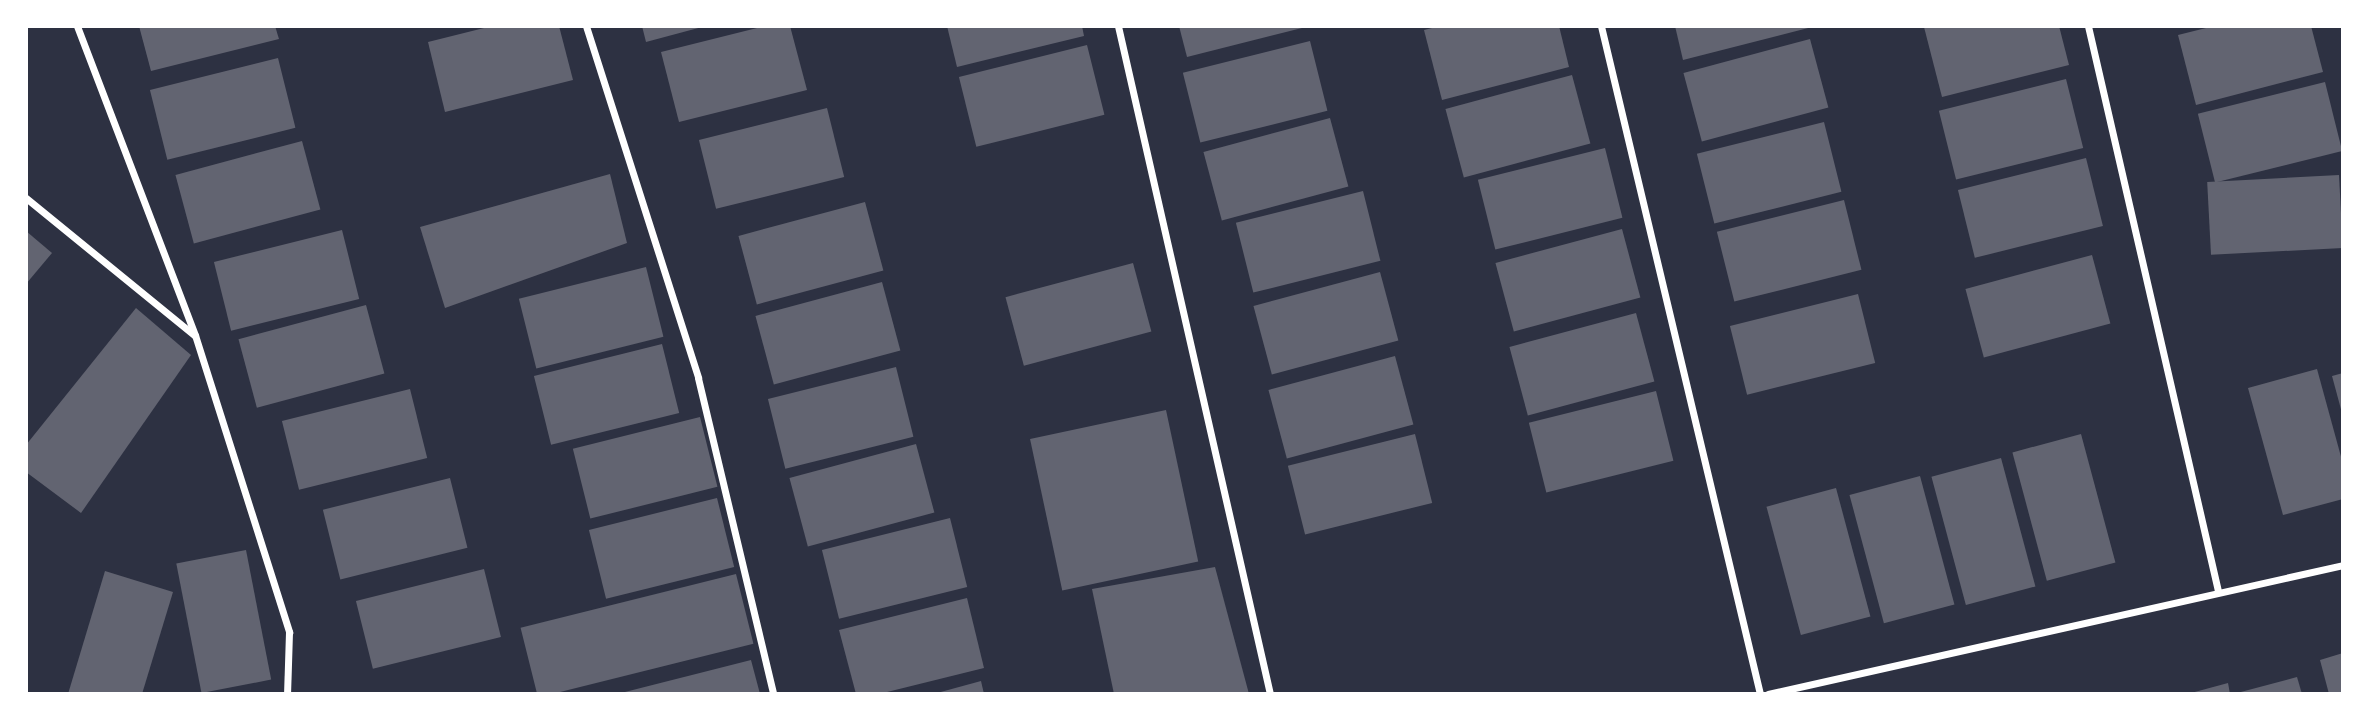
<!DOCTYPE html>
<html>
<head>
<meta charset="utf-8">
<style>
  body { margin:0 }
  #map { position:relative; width:2369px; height:720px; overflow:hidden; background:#2d3142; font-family:Roboto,sans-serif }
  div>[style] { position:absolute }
  .building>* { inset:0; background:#626471; transform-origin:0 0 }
  .minor>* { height:7px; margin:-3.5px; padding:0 3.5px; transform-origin:3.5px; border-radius:3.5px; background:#fff }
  span { translate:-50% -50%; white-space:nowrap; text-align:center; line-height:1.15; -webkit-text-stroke:6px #fff; paint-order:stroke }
  .frame { position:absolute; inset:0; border:28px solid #fff; pointer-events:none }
</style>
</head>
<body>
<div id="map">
  <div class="building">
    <div style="clip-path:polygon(139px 26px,275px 26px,279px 39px,151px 71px)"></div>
    <div style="clip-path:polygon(492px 26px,559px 26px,573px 80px,445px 112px,428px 42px)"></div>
    <div style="clip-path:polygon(642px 26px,702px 26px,702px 27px,646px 42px)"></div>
    <div style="clip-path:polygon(765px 26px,790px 26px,807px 90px,679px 122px,661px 52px)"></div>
    <div style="clip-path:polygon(947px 26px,1082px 26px,1084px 36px,957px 67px)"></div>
    <div style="clip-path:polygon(1179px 26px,1306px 26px,1306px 27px,1187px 57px)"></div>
    <div style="clip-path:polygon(1440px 26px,1559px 26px,1569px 67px,1442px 100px,1424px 30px)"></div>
    <div style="clip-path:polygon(1675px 26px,1812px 26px,1812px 27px,1683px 60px)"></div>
    <div style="clip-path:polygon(2059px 26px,2069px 65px,1942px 97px,1924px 27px)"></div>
    <div style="clip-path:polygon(2214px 26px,2311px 26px,2323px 72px,2196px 105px,2178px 35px)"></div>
    <div style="left:1810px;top:39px;width:71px;height:131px;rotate:75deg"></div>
    <div style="left:1310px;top:41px;width:72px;height:131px;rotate:76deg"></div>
    <div style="left:1087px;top:45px;width:72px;height:132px;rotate:76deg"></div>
    <div style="left:278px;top:58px;width:72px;height:132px;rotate:76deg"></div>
    <div style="left:1572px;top:75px;width:71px;height:131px;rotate:75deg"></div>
    <div style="left:2066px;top:79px;width:71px;height:131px;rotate:76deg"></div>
    <div style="left:2325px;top:82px;width:71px;height:131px;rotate:76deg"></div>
    <div style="left:827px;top:108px;width:71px;height:132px;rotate:76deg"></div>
    <div style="left:1330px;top:118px;width:71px;height:131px;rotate:75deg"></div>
    <div style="left:1824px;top:122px;width:72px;height:131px;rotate:76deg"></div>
    <div style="left:302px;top:141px;width:71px;height:131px;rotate:75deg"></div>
    <div style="left:1605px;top:148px;width:72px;height:131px;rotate:76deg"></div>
    <div style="left:2086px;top:158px;width:70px;height:132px;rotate:76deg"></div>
    <div style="clip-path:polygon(610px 174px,627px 243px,445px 308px,420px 227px)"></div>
    <div style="left:2339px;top:175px;width:73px;height:132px;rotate:87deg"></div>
    <div style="left:1363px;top:191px;width:72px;height:131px;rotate:76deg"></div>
    <div style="left:1844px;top:200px;width:72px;height:131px;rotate:76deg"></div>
    <div style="left:865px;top:202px;width:71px;height:131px;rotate:75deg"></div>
    <div style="left:1622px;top:229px;width:71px;height:131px;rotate:75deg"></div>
    <div style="left:342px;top:230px;width:71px;height:132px;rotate:76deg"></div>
    <div style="clip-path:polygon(26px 231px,52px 253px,26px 284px)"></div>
    <div style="left:2092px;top:255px;width:71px;height:131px;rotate:75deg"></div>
    <div style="left:1133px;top:263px;width:71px;height:132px;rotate:75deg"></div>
    <div style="left:646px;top:267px;width:72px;height:131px;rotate:76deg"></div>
    <div style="left:1380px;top:272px;width:71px;height:131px;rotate:75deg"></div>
    <div style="left:882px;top:282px;width:71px;height:131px;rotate:75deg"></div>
    <div style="left:1858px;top:294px;width:71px;height:132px;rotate:76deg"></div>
    <div style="left:366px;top:305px;width:71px;height:132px;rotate:75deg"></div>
    <div style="clip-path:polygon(136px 308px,191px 355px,81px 513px,26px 472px,26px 445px)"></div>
    <div style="left:1636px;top:313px;width:71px;height:131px;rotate:75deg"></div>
    <div style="left:662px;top:344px;width:71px;height:132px;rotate:76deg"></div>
    <div style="left:1395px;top:356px;width:71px;height:131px;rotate:75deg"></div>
    <div style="left:896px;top:367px;width:72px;height:132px;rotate:76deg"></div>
    <div style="clip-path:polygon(2317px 369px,2343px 464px,2343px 499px,2283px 515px,2248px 388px)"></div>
    <div style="clip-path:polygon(2343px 373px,2343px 413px,2342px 413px,2332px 376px)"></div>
    <div style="left:410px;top:389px;width:71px;height:132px;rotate:76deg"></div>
    <div style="left:1656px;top:391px;width:72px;height:131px;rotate:76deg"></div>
    <div style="left:1166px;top:410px;width:155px;height:139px;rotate:78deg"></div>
    <div style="left:700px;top:417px;width:72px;height:131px;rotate:76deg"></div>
    <div style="left:1415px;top:434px;width:71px;height:131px;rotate:76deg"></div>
    <div style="left:2081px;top:434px;width:133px;height:71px;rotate:75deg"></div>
    <div style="left:916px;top:444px;width:71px;height:131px;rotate:75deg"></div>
    <div style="left:2001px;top:458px;width:133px;height:72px;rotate:75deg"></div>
    <div style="left:1920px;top:476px;width:133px;height:73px;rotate:75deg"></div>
    <div style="left:450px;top:478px;width:72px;height:131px;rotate:76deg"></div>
    <div style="left:1836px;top:488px;width:133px;height:72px;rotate:75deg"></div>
    <div style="left:717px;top:498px;width:71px;height:132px;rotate:76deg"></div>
    <div style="left:950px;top:518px;width:71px;height:132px;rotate:76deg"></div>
    <div style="left:246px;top:550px;width:132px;height:71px;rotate:79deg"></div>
    <div style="clip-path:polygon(1215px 567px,1249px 694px,1114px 694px,1092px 589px)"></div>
    <div style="left:484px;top:569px;width:70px;height:132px;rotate:76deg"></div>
    <div style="clip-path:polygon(105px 571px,173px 592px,142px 694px,68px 694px)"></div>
    <div style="left:736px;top:574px;width:72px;height:222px;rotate:76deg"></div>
    <div style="clip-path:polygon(967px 598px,984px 668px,879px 694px,856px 694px,839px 630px)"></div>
    <div style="clip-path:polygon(2343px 653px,2343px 694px,2329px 694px,2320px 660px)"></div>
    <div style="clip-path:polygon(751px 660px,760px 694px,622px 694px,621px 693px)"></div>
    <div style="clip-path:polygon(2297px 677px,2302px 694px,2237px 694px,2237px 693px)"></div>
    <div style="clip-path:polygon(981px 681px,984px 694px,937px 694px,937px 693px)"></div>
    <div style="clip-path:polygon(2228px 683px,2230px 694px,2191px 694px,2191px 693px)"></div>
  </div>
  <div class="minor">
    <div style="left:77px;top:26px;width:331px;rotate:69.1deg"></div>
    <div style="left:195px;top:335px;width:312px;rotate:72.4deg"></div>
    <div style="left:289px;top:632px;width:62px;rotate:91.8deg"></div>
    <div style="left:586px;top:26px;width:369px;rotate:72.3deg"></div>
    <div style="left:698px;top:378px;width:325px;rotate:76.6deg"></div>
    <div style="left:1118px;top:26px;width:685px;rotate:77.18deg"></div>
    <div style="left:1601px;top:26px;width:687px;rotate:76.61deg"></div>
    <div style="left:2088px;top:26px;width:580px;rotate:77.04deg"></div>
    <div style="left:26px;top:198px;width:217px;rotate:39.2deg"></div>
    <div style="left:1768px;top:694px;width:589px;rotate:-12.64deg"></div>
  </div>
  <div class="frame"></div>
</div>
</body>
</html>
